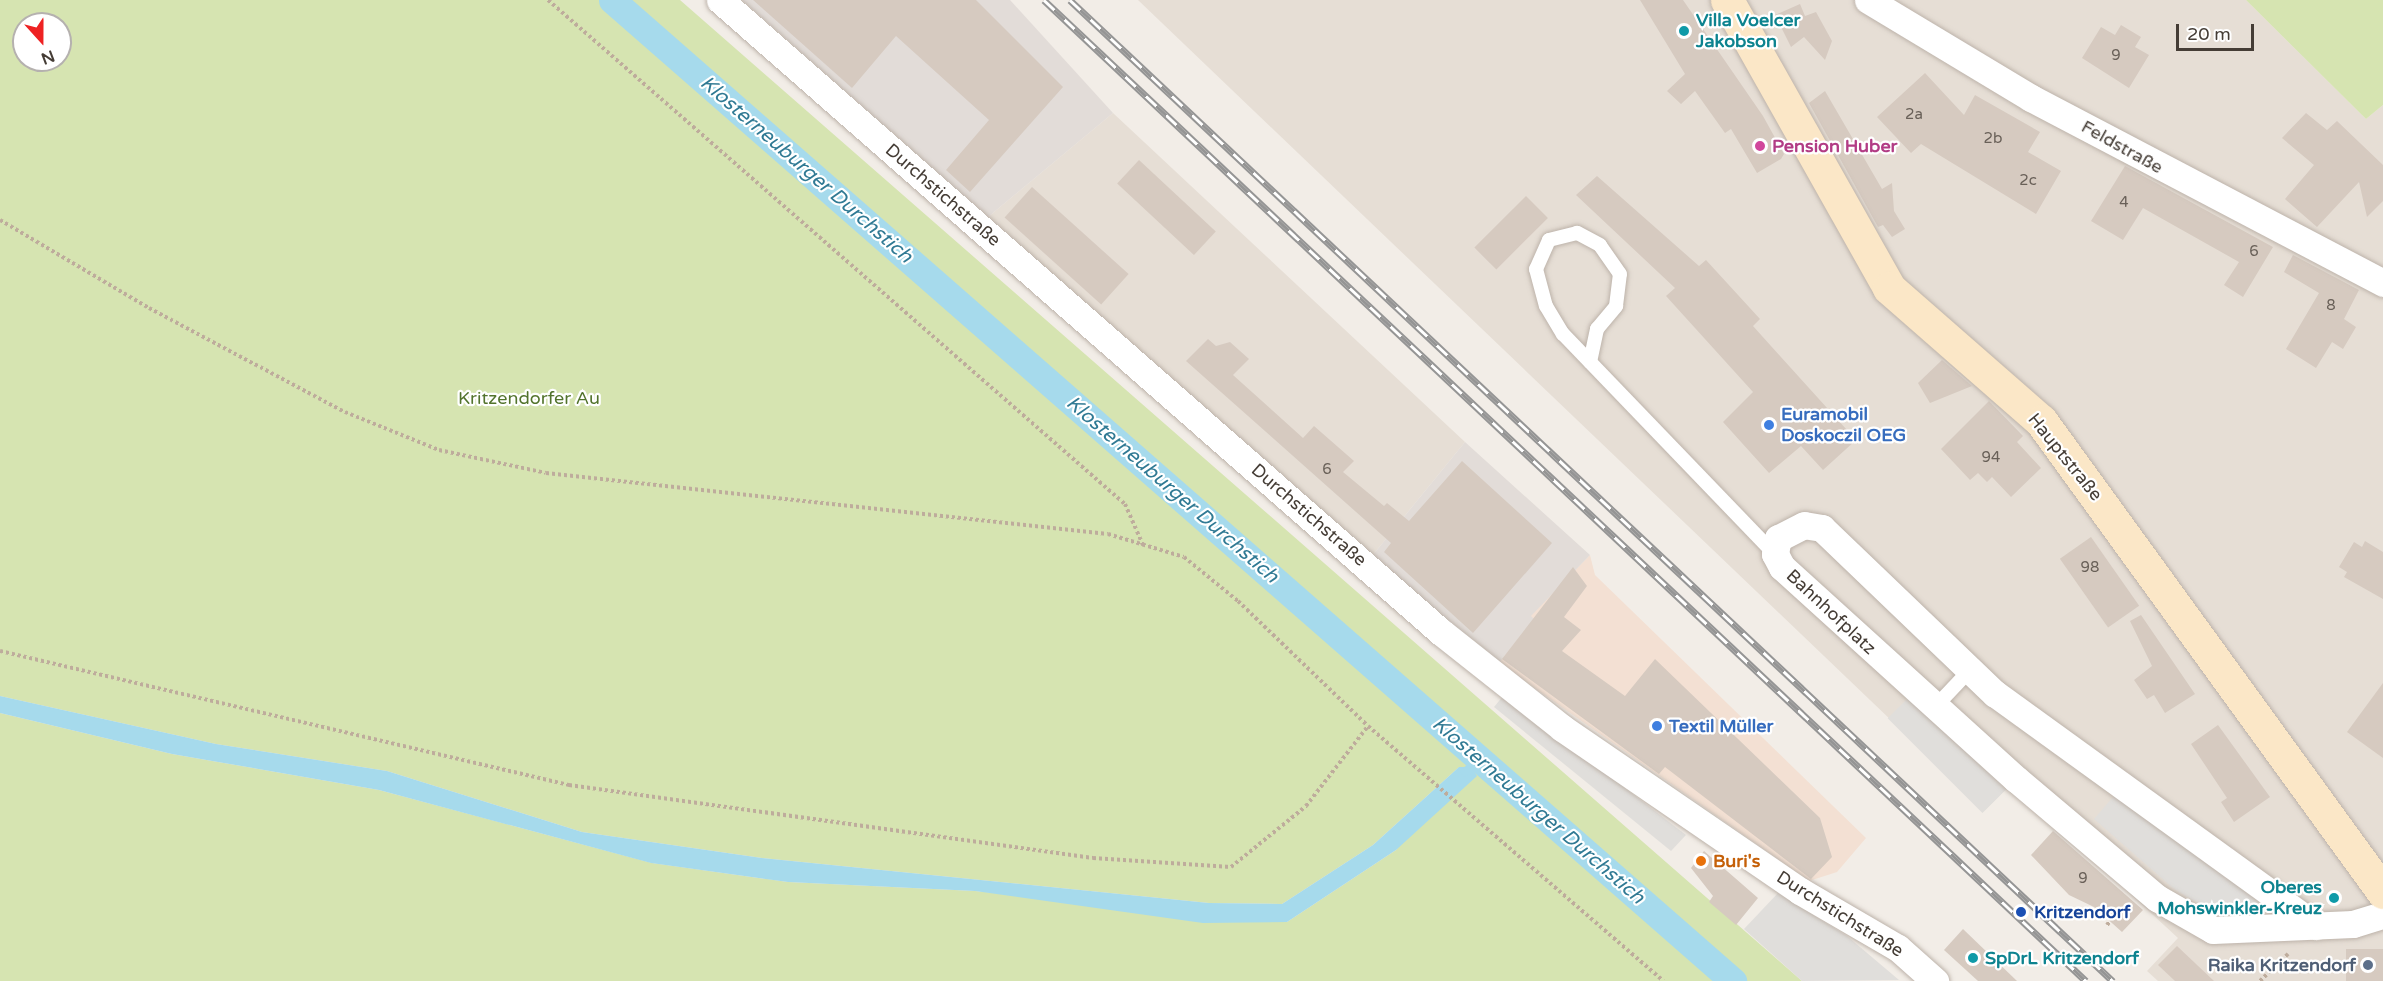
<!DOCTYPE html>
<html>
<head>
<meta charset="utf-8">
<style>
  body { margin:0 }
  #map { position:relative; width:2383px; height:981px; overflow:hidden; background:#f2ede7; font-family:"Varela Round",sans-serif }
  div>[style] { position:absolute }
  .residential>* { inset:0; background:#e6ded5 }
  .commercial>* { inset:0; background:#f3e0d3 }
  .industrial>* { inset:0; background:#e2dcd8 }
  .green>* { inset:0; background:#d6e4b1 }
  .parking>* { inset:0; background:#e0dedb; transform-origin:0 0 }
  .water>* { inset:0; background:#a6daec }
  .stream>* { height:8px; margin:-4px; padding:0 4px; transform-origin:4px; border-radius:4px; background:#a6daec }
  .canal>* { height:27px; margin:-13.5px; padding:0 13.5px; transform-origin:13.5px; border-radius:13.5px; background:#a6daec }
  .building>* { inset:0; background:#d6cac0; transform-origin:0 0 }
  .path>* { height:4px; margin-top:-2px; transform-origin:0; background:repeating-linear-gradient(90deg,#beac9c 0 3px,transparent 0 6px) }
  .roads { filter:drop-shadow(0 0 2px #bdb3aa) drop-shadow(0 0 2px #bdb3aa) }
  .lane>* { height:14px; margin:-7px; padding:0 7px; transform-origin:7px; border-radius:7px; background:#fff }
  .street>* { height:27px; margin:-13.5px; padding:0 13.5px; transform-origin:13.5px; border-radius:13.5px; background:#fff }
  .secondary>* { height:33px; margin:-16.5px; padding:0 16.5px; transform-origin:16.5px; border-radius:16.5px; background:#fbe7c7 }
  .rail>* { height:7px; margin-top:-3.5px; transform-origin:0; background:repeating-linear-gradient(90deg,#fff 0 14px,#959595 0 28px); box-sizing:border-box; border-block:2px solid #959595 }
  .dots>* { width:16px; height:16px; translate:-50% -50%; box-sizing:border-box; border:3px solid #fff; border-radius:50% }
  span { translate:-50% -50%; white-space:nowrap; text-align:center; line-height:1.15; -webkit-text-stroke:4.5px #fff; paint-order:stroke }
  .number-label { font-size:15px; color:#696058 }
  .number-label span { -webkit-text-stroke-width:0 }
  .culture-label { font-size:18px; color:#0d838f; font-weight:700 }
  .left { translate:0 -50%; text-align:left }
  .right { translate:-100% -50%; text-align:right }
  .hotel-label { font-size:18px; color:#b23c85; font-weight:700 }
  .street-label { font-size:18px; color:#453d36 }
  .park-label { font-size:18px; color:#52732c }
  .shop-label { font-size:18px; color:#366cbe; font-weight:700 }
  .food-label { font-size:18px; color:#c56008; font-weight:700 }
  .transit-label { font-size:18px; color:#164399; font-weight:700 }
  .service-label { font-size:18px; color:#4e5e75; font-weight:700 }
  .water-label { font-size:20px; color:#307a94; font-style:italic }
  .north { position:absolute; left:12px; top:12px; width:60px; height:60px; box-sizing:border-box; background:#fff; border:2px solid #b5b1af; border-radius:50%; rotate:159deg; font-size:16px; font-weight:700; line-height:24px; text-align:center; color:#453d36 }
  .north::after { content:''; display:block; margin:auto; width:21px; height:27px; background:#ee2223; clip-path:polygon(50% 0,100% 100%,50% 72%,0 100%) }
  .scale { position:absolute; left:2176px; top:24px; width:78px; height:27px; box-sizing:border-box; border:3px solid #453d36; border-top:0; padding-left:8px; font-size:18px; line-height:21px; white-space:nowrap; color:#453d36; -webkit-text-stroke:4px #fff; paint-order:stroke }
</style>
</head>
<body>
<div id="map">
  <div class="residential">
    <div style="clip-path:polygon(1138px 0,2246px 0,2366px 119px,2383px 105px,2383px 981px,2158px 981px,2147px 971px,2178px 938px,2011px 784px,1985px 810px)"></div>
    <div style="clip-path:polygon(1113px 113px,1465px 442px,1372px 556px,988px 217px)"></div>
  </div>
  <div class="commercial">
    <div style="clip-path:polygon(1590px 555px,1595px 575px,1866px 838px,1837px 872px,1809px 881px,1499px 663px,1530px 616px)"></div>
  </div>
  <div class="industrial">
    <div style="clip-path:polygon(742px 0,1010px 0,1113px 113px,988px 217px)"></div>
    <div style="clip-path:polygon(1465px 442px,1590px 555px,1531px 616px,1534px 619px,1499px 663px,1372px 556px)"></div>
  </div>
  <div class="green">
    <div style="clip-path:polygon(evenodd,0 0,680px 0,1802px 981px,0 981px,0 713px,172px 754px,379px 790px,652px 863px,788px 882px,975px 891px,1287px 922px,1396px 850px,1459px 767px,1373px 845px,1282px 904px,1209px 903px,762px 858px,582px 832px,387px 771px,216px 744px,0 696px,0 0,24px 24px,60px 24px,60px 60px,24px 60px,24px 24px)"></div>
    <div style="clip-path:polygon(2246px 0,2383px 0,2383px 105px,2366px 119px)"></div>
  </div>
  <div class="parking">
    <div style="left:1916px;top:690px;width:134px;height:40px;rotate:45deg"></div>
    <div style="clip-path:polygon(1504px 695px,1686px 835px,1671px 851px,1494px 707px)"></div>
    <div style="clip-path:polygon(2120px 789px,2268px 901px,2246px 911px,2212px 912px,2174px 889px,2094px 819px)"></div>
    <div style="clip-path:polygon(1778px 893px,1847px 936px,1899px 980px,1802px 981px,1744px 929px)"></div>
  </div>
  <div class="water">
    <div style="clip-path:polygon(0 696px,216px 744px,387px 771px,582px 832px,762px 858px,1209px 903px,1282px 904px,1373px 845px,1459px 767px,1471px 767px,1477px 776px,1396px 850px,1287px 922px,1203px 923px,975px 891px,788px 882px,651px 863px,379px 790px,172px 754px,0 713px)"></div>
  </div>
  <div class="stream">
    <div style="left:1465px;top:772px;width:19px;rotate:-43deg"></div>
  </div>
  <div class="canal">
    <div style="left:612px;top:0;width:1490px;rotate:41.19deg"></div>
  </div>
  <div class="building">
    <div style="clip-path:polygon(753px 0,976px 0,1063px 87px,970px 192px,946px 170px,989px 120px,896px 36px,852px 88px)"></div>
    <div style="clip-path:polygon(1640px 0,1683px 0,1763px 116px,1784px 154px,1781px 159px,1757px 173px,1731px 129px,1725px 133px,1695px 91px,1681px 104px,1667px 91px,1685px 74px)"></div>
    <div style="clip-path:polygon(1800px 4px,1805px 16px,1816px 12px,1832px 41px,1825px 60px,1804px 37px,1791px 47px,1775px 15px)"></div>
    <div style="clip-path:polygon(2121px 25px,2141px 37px,2135px 47px,2149px 55px,2129px 88px,2082px 58px,2101px 27px,2115px 35px)"></div>
    <div style="clip-path:polygon(1925px 73px,1964px 115px,1975px 95px,2040px 132px,2028px 152px,2061px 171px,2036px 214px,1921px 144px,1911px 153px,1877px 117px)"></div>
    <div style="clip-path:polygon(1825px 91px,1882px 189px,1892px 183px,1894px 211px,1905px 229px,1892px 237px,1883px 225px,1878px 227px,1809px 103px)"></div>
    <div style="clip-path:polygon(2306px 113px,2327px 130px,2337px 121px,2383px 165px,2383px 201px,2367px 217px,2359px 182px,2317px 227px,2285px 199px,2314px 165px,2282px 138px)"></div>
    <div style="left:1139px;top:160px;width:105px;height:32px;rotate:43deg"></div>
    <div style="clip-path:polygon(2125px 166px,2273px 247px,2243px 297px,2224px 285px,2239px 262px,2143px 208px,2123px 240px,2091px 221px)"></div>
    <div style="clip-path:polygon(1597px 176px,1699px 266px,1706px 260px,1760px 319px,1753px 326px,1856px 440px,1823px 470px,1801px 446px,1769px 473px,1723px 422px,1753px 392px,1666px 296px,1675px 288px,1576px 195px)"></div>
    <div style="left:1032px;top:187px;width:130px;height:41px;rotate:42deg"></div>
    <div style="left:1526px;top:196px;width:31px;height:73px;rotate:45deg"></div>
    <div style="clip-path:polygon(2293px 255px,2359px 290px,2344px 319px,2356px 327px,2343px 349px,2332px 342px,2316px 368px,2286px 349px,2319px 293px,2284px 272px)"></div>
    <div style="clip-path:polygon(1208px 339px,1216px 346px,1230px 342px,1249px 359px,1233px 375px,1303px 438px,1314px 426px,1354px 461px,1343px 472px,1384px 506px,1387px 503px,1409px 521px,1462px 461px,1552px 543px,1473px 633px,1384px 552px,1391px 543px,1186px 361px)"></div>
    <div style="clip-path:polygon(1942px 360px,1972px 386px,1930px 403px,1918px 383px)"></div>
    <div style="clip-path:polygon(1989px 401px,2023px 436px,2017px 442px,2041px 468px,2011px 497px,1992px 477px,1987px 482px,1978px 473px,1970px 480px,1941px 449px)"></div>
    <div style="left:2091px;top:537px;width:84px;height:38px;rotate:55deg"></div>
    <div style="clip-path:polygon(2365px 541px,2383px 552px,2383px 599px,2344px 577px,2347px 572px,2339px 567px,2354px 542px,2362px 547px)"></div>
    <div style="clip-path:polygon(1573px 567px,1587px 586px,1564px 617px,1581px 630px,1562px 651px,1625px 696px,1655px 659px,1820px 818px,1832px 857px,1811px 879px,1665px 767px,1659px 774px,1502px 659px)"></div>
    <div style="clip-path:polygon(2141px 615px,2195px 694px,2165px 713px,2154px 695px,2147px 699px,2134px 680px,2152px 666px,2130px 621px)"></div>
    <div style="clip-path:polygon(2383px 683px,2383px 758px,2347px 732px)"></div>
    <div style="clip-path:polygon(2218px 725px,2270px 797px,2234px 822px,2221px 802px,2227px 798px,2191px 744px)"></div>
    <div style="clip-path:polygon(2053px 831px,2143px 910px,2122px 932px,2094px 907px,2069px 895px,2031px 855px)"></div>
    <div style="clip-path:polygon(1704px 851px,1758px 898px,1736px 925px,1709px 902px,1713px 896px,1691px 868px)"></div>
    <div style="clip-path:polygon(1963px 929px,2017px 981px,1978px 981px,1944px 950px)"></div>
    <div style="clip-path:polygon(2177px 946px,2214px 981px,2175px 981px,2158px 965px)"></div>
    <div style="left:2383px;top:949px;width:32px;height:37px;rotate:90deg"></div>
  </div>
  <div class="path">
    <div style="left:548px;top:0;width:766px;rotate:41.14deg"></div>
    <div style="left:1125px;top:504px;width:45px;rotate:66.3deg"></div>
    <div style="left:0;top:220px;width:173px;rotate:30.6deg"></div>
    <div style="left:149px;top:308px;width:222px;rotate:28deg"></div>
    <div style="left:345px;top:412px;width:101px;rotate:22deg"></div>
    <div style="left:439px;top:450px;width:109px;rotate:12.1deg"></div>
    <div style="left:546px;top:473px;width:565px;rotate:6.19deg"></div>
    <div style="left:1108px;top:534px;width:79px;rotate:16.8deg"></div>
    <div style="left:1184px;top:557px;width:70px;rotate:39.2deg"></div>
    <div style="left:1238px;top:601px;width:180px;rotate:43.9deg"></div>
    <div style="left:1368px;top:726px;width:390px;rotate:40.8deg"></div>
    <div style="left:0;top:651px;width:585px;rotate:13.25deg"></div>
    <div style="left:569px;top:785px;width:529px;rotate:7.93deg"></div>
    <div style="left:1093px;top:858px;width:138px;rotate:3.7deg"></div>
    <div style="left:1231px;top:867px;width:97px;rotate:-39.1deg"></div>
    <div style="left:1306px;top:806px;width:101px;rotate:-52.2deg"></div>
    <div style="left:2107px;top:925px;width:5px;rotate:-53deg"></div>
    <div style="left:2260px;top:981px;width:39px;rotate:-44deg"></div>
  </div>
  <div class="roads">
    <div class="lane">
      <div style="left:1590px;top:362px;width:34px;rotate:-78deg"></div>
      <div style="left:1597px;top:329px;width:30px;rotate:-50deg"></div>
      <div style="left:1616px;top:306px;width:32px;rotate:-83deg"></div>
      <div style="left:1620px;top:274px;width:35px;rotate:-125deg"></div>
      <div style="left:1600px;top:245px;width:26px;rotate:-152deg"></div>
      <div style="left:1577px;top:233px;width:29px;rotate:166deg"></div>
      <div style="left:1549px;top:240px;width:32px;rotate:114deg"></div>
      <div style="left:1536px;top:269px;width:38px;rotate:75deg"></div>
      <div style="left:1546px;top:306px;width:33px;rotate:59deg"></div>
      <div style="left:1563px;top:334px;width:306px;rotate:46.1deg"></div>
      <div style="left:1935px;top:707px;width:51px;rotate:-46.6deg"></div>
    </div>
    <div class="street">
      <div style="left:720px;top:0;width:959px;rotate:41.24deg"></div>
      <div style="left:1441px;top:632px;width:154px;rotate:38.4deg"></div>
      <div style="left:1562px;top:728px;width:288px;rotate:34.4deg"></div>
      <div style="left:1800px;top:891px;width:113px;rotate:30.2deg"></div>
      <div style="left:1898px;top:948px;width:50px;rotate:41.7deg"></div>
      <div style="left:1868px;top:0;width:190px;rotate:31deg"></div>
      <div style="left:2031px;top:98px;width:398px;rotate:27.7deg"></div>
      <div style="left:2316px;top:926px;width:396px;rotate:-144.1deg"></div>
      <div style="left:1995px;top:694px;width:240px;rotate:-136.2deg"></div>
      <div style="left:1822px;top:528px;width:18px;rotate:-171deg"></div>
      <div style="left:1804px;top:525px;width:29px;rotate:153deg"></div>
      <div style="left:1778px;top:538px;width:16px;rotate:101deg"></div>
      <div style="left:1775px;top:554px;width:15px;rotate:62deg"></div>
      <div style="left:1782px;top:567px;width:316px;rotate:42.2deg"></div>
      <div style="left:2016px;top:779px;width:185px;rotate:40.2deg"></div>
      <div style="left:2157px;top:898px;width:64px;rotate:29.7deg"></div>
      <div style="left:2213px;top:930px;width:140px;rotate:-2.5deg"></div>
      <div style="left:2353px;top:924px;width:31px;rotate:-17deg"></div>
    </div>
    <div class="secondary">
      <div style="left:1727px;top:0;width:330px;rotate:60.6deg"></div>
      <div style="left:1889px;top:288px;width:202px;rotate:41.2deg"></div>
      <div style="left:2041px;top:421px;width:582px;rotate:54.02deg"></div>
    </div>
  </div>
  <div class="rail">
    <div style="left:1044px;top:0;width:1431px;rotate:43.27deg"></div>
    <div style="left:1070px;top:0;width:1432px;rotate:43.25deg"></div>
  </div>
  <div class="dots">
    <div style="left:1684px;top:31px;background:#0f9aa8"></div>
    <div style="left:1760px;top:146px;background:#d1479c"></div>
    <div style="left:1769px;top:425px;background:#3f7fe0"></div>
    <div style="left:1657px;top:726px;background:#3f7fe0"></div>
    <div style="left:1701px;top:861px;background:#e8710a"></div>
    <div style="left:2334px;top:898px;background:#0f9aa8"></div>
    <div style="left:2021px;top:912px;background:#1a4fb4"></div>
    <div style="left:1973px;top:958px;background:#0f9aa8"></div>
    <div style="left:2368px;top:965px;background:#5c6f8a"></div>
  </div>
  <div class="number-label">
    <span style="left:2116px;top:56px">9</span>
    <span style="left:1914px;top:115px">2a</span>
    <span style="left:1993px;top:139px">2b</span>
    <span style="left:2028px;top:181px">2c</span>
    <span style="left:2124px;top:203px">4</span>
    <span style="left:2254px;top:252px">6</span>
    <span style="left:2331px;top:306px">8</span>
    <span style="left:1991px;top:458px">94</span>
    <span style="left:1327px;top:470px">6</span>
    <span style="left:2090px;top:568px">98</span>
    <span style="left:2083px;top:879px">9</span>
  </div>
  <div class="culture-label">
    <span class="left" style="left:1696px;top:31px">Villa Voelcer<br>Jakobson</span>
    <span class="right" style="left:2322px;top:898px">Oberes<br>Mohswinkler-Kreuz</span>
    <span class="left" style="left:1985px;top:958px">SpDrL Kritzendorf</span>
  </div>
  <div class="hotel-label">
    <span class="left" style="left:1772px;top:146px">Pension Huber</span>
  </div>
  <div class="street-label">
    <span style="left:2122px;top:147px;rotate:29deg">Feldstraße</span>
    <span style="left:943px;top:195px;rotate:41deg">Durchstichstraße</span>
    <span style="left:2065px;top:457px;rotate:51deg">Hauptstraße</span>
    <span style="left:1309px;top:515px;rotate:41deg">Durchstichstraße</span>
    <span style="left:1831px;top:612px;rotate:43deg">Bahnhofplatz</span>
    <span style="left:1840px;top:914px;rotate:32deg">Durchstichstraße</span>
  </div>
  <div class="park-label">
    <span style="left:529px;top:398px">Kritzendorfer Au</span>
  </div>
  <div class="shop-label">
    <span class="left" style="left:1781px;top:425px">Euramobil<br>Doskoczil OEG</span>
    <span class="left" style="left:1669px;top:726px">Textil Müller</span>
  </div>
  <div class="food-label">
    <span class="left" style="left:1713px;top:861px">Buri's</span>
  </div>
  <div class="transit-label">
    <span class="left" style="left:2034px;top:912px">Kritzendorf</span>
  </div>
  <div class="service-label">
    <span class="right" style="left:2356px;top:965px">Raika Kritzendorf</span>
  </div>
  <div class="water-label">
    <span style="left:806px;top:170px;rotate:41deg">Klosterneuburger Durchstich</span>
    <span style="left:1172px;top:490px;rotate:41deg">Klosterneuburger Durchstich</span>
    <span style="left:1538px;top:811px;rotate:41deg">Klosterneuburger Durchstich</span>
  </div>
  <div class="north">N</div>
  <div class="scale">20 m</div>
</div>
</body>
</html>
